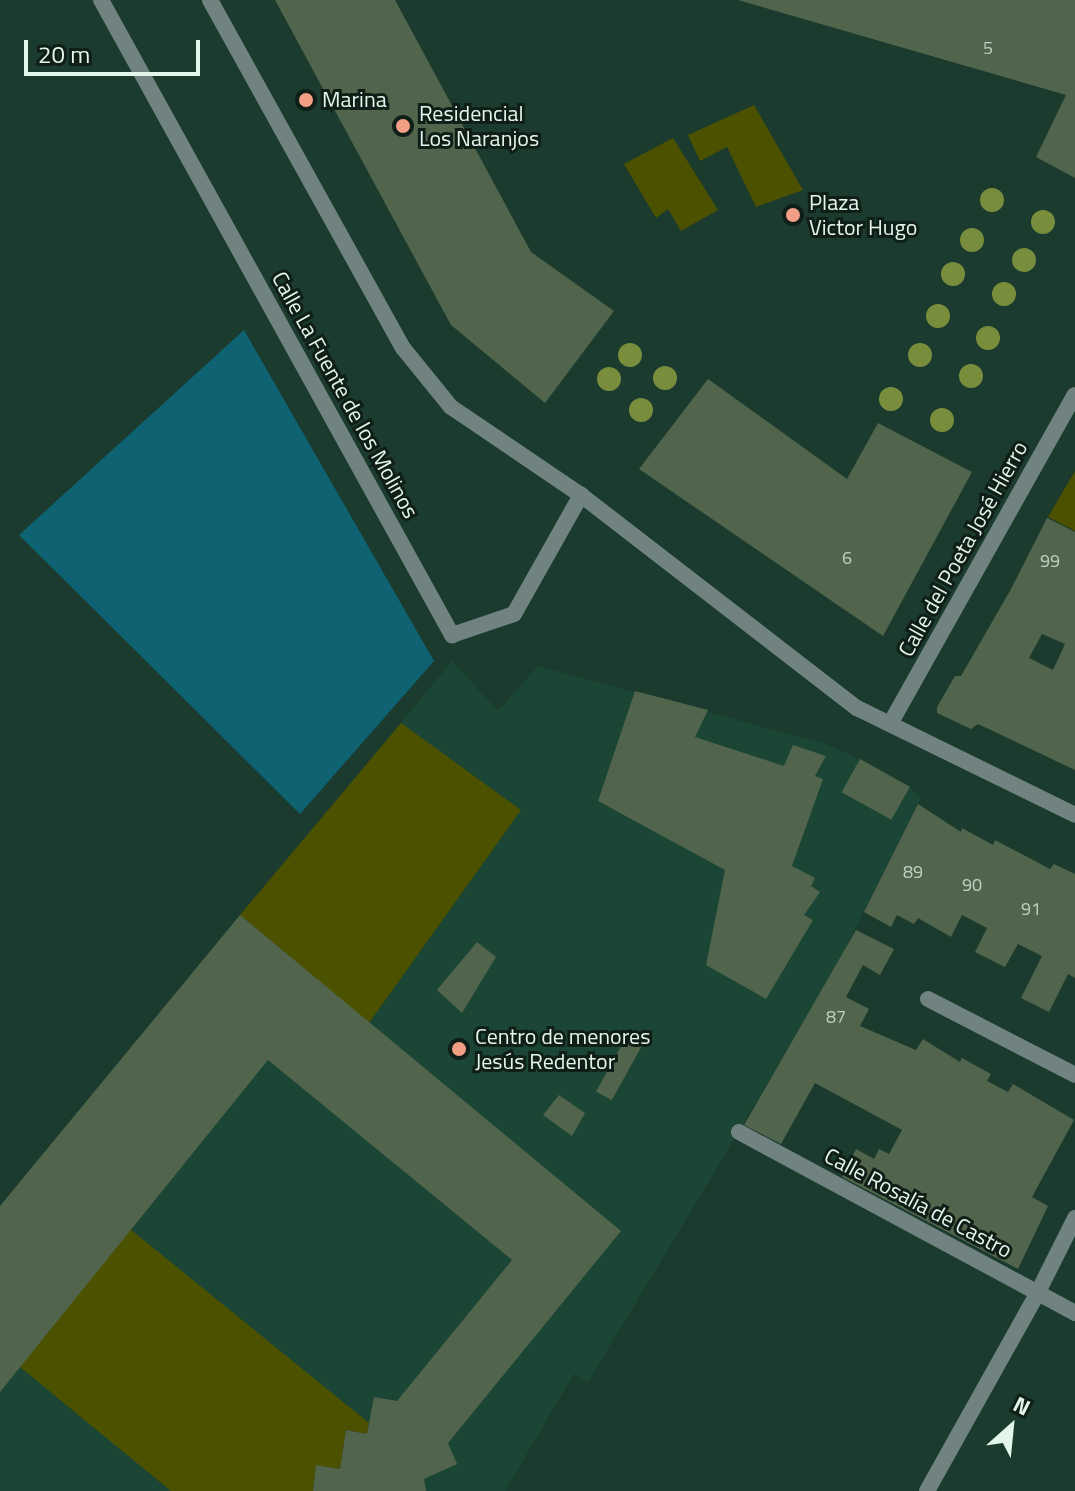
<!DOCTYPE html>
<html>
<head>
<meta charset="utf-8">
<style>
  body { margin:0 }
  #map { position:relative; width:1075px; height:1491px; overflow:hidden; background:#1a3b2d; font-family:"Titillium Web",sans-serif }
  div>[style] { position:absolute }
  .built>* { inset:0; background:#1b4534 }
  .green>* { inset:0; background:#4c5100 }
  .water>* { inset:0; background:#0e6272 }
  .building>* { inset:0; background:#51654c; transform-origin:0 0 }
  .service>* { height:16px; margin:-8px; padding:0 8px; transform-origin:8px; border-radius:8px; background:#718381 }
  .minor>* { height:16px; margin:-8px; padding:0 8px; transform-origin:8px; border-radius:8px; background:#718381 }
  .trees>* { width:24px; height:24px; margin:-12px; border-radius:50%; background:#798e3c }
  .dots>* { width:22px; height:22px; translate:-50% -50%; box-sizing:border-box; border:4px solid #101e18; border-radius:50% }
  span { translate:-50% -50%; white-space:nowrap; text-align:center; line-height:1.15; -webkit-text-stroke:6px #101e18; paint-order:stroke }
  .number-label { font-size:18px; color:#bed2c4 }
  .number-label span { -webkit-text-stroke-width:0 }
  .poi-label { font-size:22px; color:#e3f6ec }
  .left { translate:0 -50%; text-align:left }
  .street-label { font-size:22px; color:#e3f6ec }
  .north { position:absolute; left:971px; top:1387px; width:80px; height:80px; -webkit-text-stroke:6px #101e18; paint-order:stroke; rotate:27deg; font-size:22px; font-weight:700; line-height:32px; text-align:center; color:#e3f6ec }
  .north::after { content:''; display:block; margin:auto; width:28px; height:36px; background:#e3f6ec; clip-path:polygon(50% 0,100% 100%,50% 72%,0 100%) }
  .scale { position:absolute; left:24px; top:40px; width:176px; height:36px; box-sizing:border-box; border:4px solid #e3f6ec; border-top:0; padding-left:10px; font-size:24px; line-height:28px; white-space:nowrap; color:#e3f6ec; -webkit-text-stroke:6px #101e18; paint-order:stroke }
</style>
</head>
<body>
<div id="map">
  <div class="built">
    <div style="clip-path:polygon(452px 661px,498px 711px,538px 666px,826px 744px,860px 759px,910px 787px,921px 798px,836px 967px,719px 1165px,588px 1382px,574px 1374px,505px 1491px,0 1491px,0 1206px)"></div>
  </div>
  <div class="green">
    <div style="clip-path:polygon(754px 105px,803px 190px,756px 207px,727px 147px,700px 161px,688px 135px)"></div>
    <div style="clip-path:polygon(673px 138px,718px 210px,681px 231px,668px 209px,656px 218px,624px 164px)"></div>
    <div style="clip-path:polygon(1075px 471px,1075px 531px,1048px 517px)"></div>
    <div style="clip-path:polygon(401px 723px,521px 810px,369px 1023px,240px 915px)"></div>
    <div style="clip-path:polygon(130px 1229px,369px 1423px,367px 1434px,346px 1430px,340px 1469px,316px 1465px,313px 1491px,171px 1491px,20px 1367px)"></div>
  </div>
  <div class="water">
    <div style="clip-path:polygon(244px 330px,434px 661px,300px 814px,19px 535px)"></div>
  </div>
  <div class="building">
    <div style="clip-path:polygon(275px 0,395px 0,531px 252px,614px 311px,545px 403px,451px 325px)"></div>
    <div style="clip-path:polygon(738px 0,1075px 0,1075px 178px,1036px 157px,1066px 95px)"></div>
    <div style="clip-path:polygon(708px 379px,847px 479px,878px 423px,972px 472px,883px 636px,639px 469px)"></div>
    <div style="clip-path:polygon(evenodd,1047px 518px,1075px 532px,1075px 770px,978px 724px,971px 729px,937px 713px,937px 707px,955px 676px,961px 676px,1011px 589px,1047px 518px,1042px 634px,1065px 644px,1053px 670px,1029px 658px,1042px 634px)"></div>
    <div style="clip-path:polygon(635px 691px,708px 710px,695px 737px,784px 766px,793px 745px,826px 756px,815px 776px,823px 779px,792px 866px,815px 878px,811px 886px,820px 892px,804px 915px,813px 920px,766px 999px,706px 965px,725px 870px,598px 801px)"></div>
    <div style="left:860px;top:759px;width:57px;height:38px;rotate:29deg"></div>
    <div style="clip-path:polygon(918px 804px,961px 832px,962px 828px,993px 845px,995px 840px,1050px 869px,1054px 864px,1075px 874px,1075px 978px,1068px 974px,1049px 1012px,1021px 998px,1042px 956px,1018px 944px,1005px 967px,975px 952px,987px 928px,962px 915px,951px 937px,918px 918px,914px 924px,897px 915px,891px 927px,864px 912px)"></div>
    <div style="clip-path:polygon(240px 915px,621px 1231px,448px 1443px,457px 1464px,424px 1479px,426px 1491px,313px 1491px,316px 1465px,340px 1469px,346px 1430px,367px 1434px,374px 1397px,397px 1401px,512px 1260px,268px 1060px,0 1392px,0 1206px)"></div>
    <div style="clip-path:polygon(856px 930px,894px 949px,880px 975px,863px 965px,846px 997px,869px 1009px,860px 1026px,916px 1050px,923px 1039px,960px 1062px,962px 1058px,991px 1074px,987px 1081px,1008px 1092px,1013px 1084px,1074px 1120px,1032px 1197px,1048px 1206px,1018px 1269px,842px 1177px,856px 1149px,874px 1159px,879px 1149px,889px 1154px,902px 1130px,815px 1083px,781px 1144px,744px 1125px)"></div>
    <div style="clip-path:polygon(477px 942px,496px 957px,462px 1013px,437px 990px)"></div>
    <div style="left:629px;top:1032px;width:18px;height:68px;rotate:29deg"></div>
    <div style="clip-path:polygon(559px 1095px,585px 1113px,572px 1136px,543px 1115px)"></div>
  </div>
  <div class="service">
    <div style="left:101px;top:0;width:726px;rotate:61.07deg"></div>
    <div style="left:452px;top:635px;width:65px;rotate:-18.7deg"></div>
    <div style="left:514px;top:614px;width:137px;rotate:-60.6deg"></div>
  </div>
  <div class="minor">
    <div style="left:210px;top:0;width:398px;rotate:61deg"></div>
    <div style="left:403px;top:348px;width:76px;rotate:50.9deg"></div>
    <div style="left:451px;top:407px;width:157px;rotate:34.1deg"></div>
    <div style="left:581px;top:495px;width:349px;rotate:37.7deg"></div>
    <div style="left:857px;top:708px;width:243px;rotate:26.1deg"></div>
    <div style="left:890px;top:724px;width:377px;rotate:-60.7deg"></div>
    <div style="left:928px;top:999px;width:165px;rotate:27.3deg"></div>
    <div style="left:739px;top:1132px;width:382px;rotate:28.3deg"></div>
    <div style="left:927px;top:1491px;width:228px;rotate:-60.8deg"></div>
    <div style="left:1038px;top:1292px;width:83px;rotate:-63.4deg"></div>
  </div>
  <div class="trees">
    <div style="left:992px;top:200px"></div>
    <div style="left:1043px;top:222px"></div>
    <div style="left:972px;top:240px"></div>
    <div style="left:1024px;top:260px"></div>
    <div style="left:953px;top:274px"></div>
    <div style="left:1004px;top:294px"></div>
    <div style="left:938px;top:316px"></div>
    <div style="left:988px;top:338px"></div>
    <div style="left:630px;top:355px"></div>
    <div style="left:920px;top:355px"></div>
    <div style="left:971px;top:376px"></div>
    <div style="left:665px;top:378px"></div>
    <div style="left:609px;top:379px"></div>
    <div style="left:891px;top:399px"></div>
    <div style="left:641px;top:410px"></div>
    <div style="left:942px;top:420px"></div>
  </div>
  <div class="dots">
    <div style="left:306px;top:100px;background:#f39f85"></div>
    <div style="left:403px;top:126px;background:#f39f85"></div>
    <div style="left:793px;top:215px;background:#f39f85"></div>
    <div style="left:459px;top:1049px;background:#f39f85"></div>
  </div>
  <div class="number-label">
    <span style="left:988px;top:48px">5</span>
    <span style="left:847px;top:558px">6</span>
    <span style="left:1050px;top:561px">99</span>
    <span style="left:913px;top:872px">89</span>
    <span style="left:972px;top:885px">90</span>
    <span style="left:1031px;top:909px">91</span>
    <span style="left:836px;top:1017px">87</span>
  </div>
  <div class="poi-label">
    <span class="left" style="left:322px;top:100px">Marina</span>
    <span class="left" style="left:419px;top:126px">Residencial<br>Los Naranjos</span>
    <span class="left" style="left:809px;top:215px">Plaza<br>Victor Hugo</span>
    <span class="left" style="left:475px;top:1049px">Centro de menores<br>Jesús Redentor</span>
  </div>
  <div class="street-label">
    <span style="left:345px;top:395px;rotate:61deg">Calle La Fuente de los Molinos</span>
    <span style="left:963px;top:549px;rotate:-61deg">Calle del Poeta José Hierro</span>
    <span style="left:918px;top:1203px;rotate:28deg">Calle Rosalía de Castro</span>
  </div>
  <div class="north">N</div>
  <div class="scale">20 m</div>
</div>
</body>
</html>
